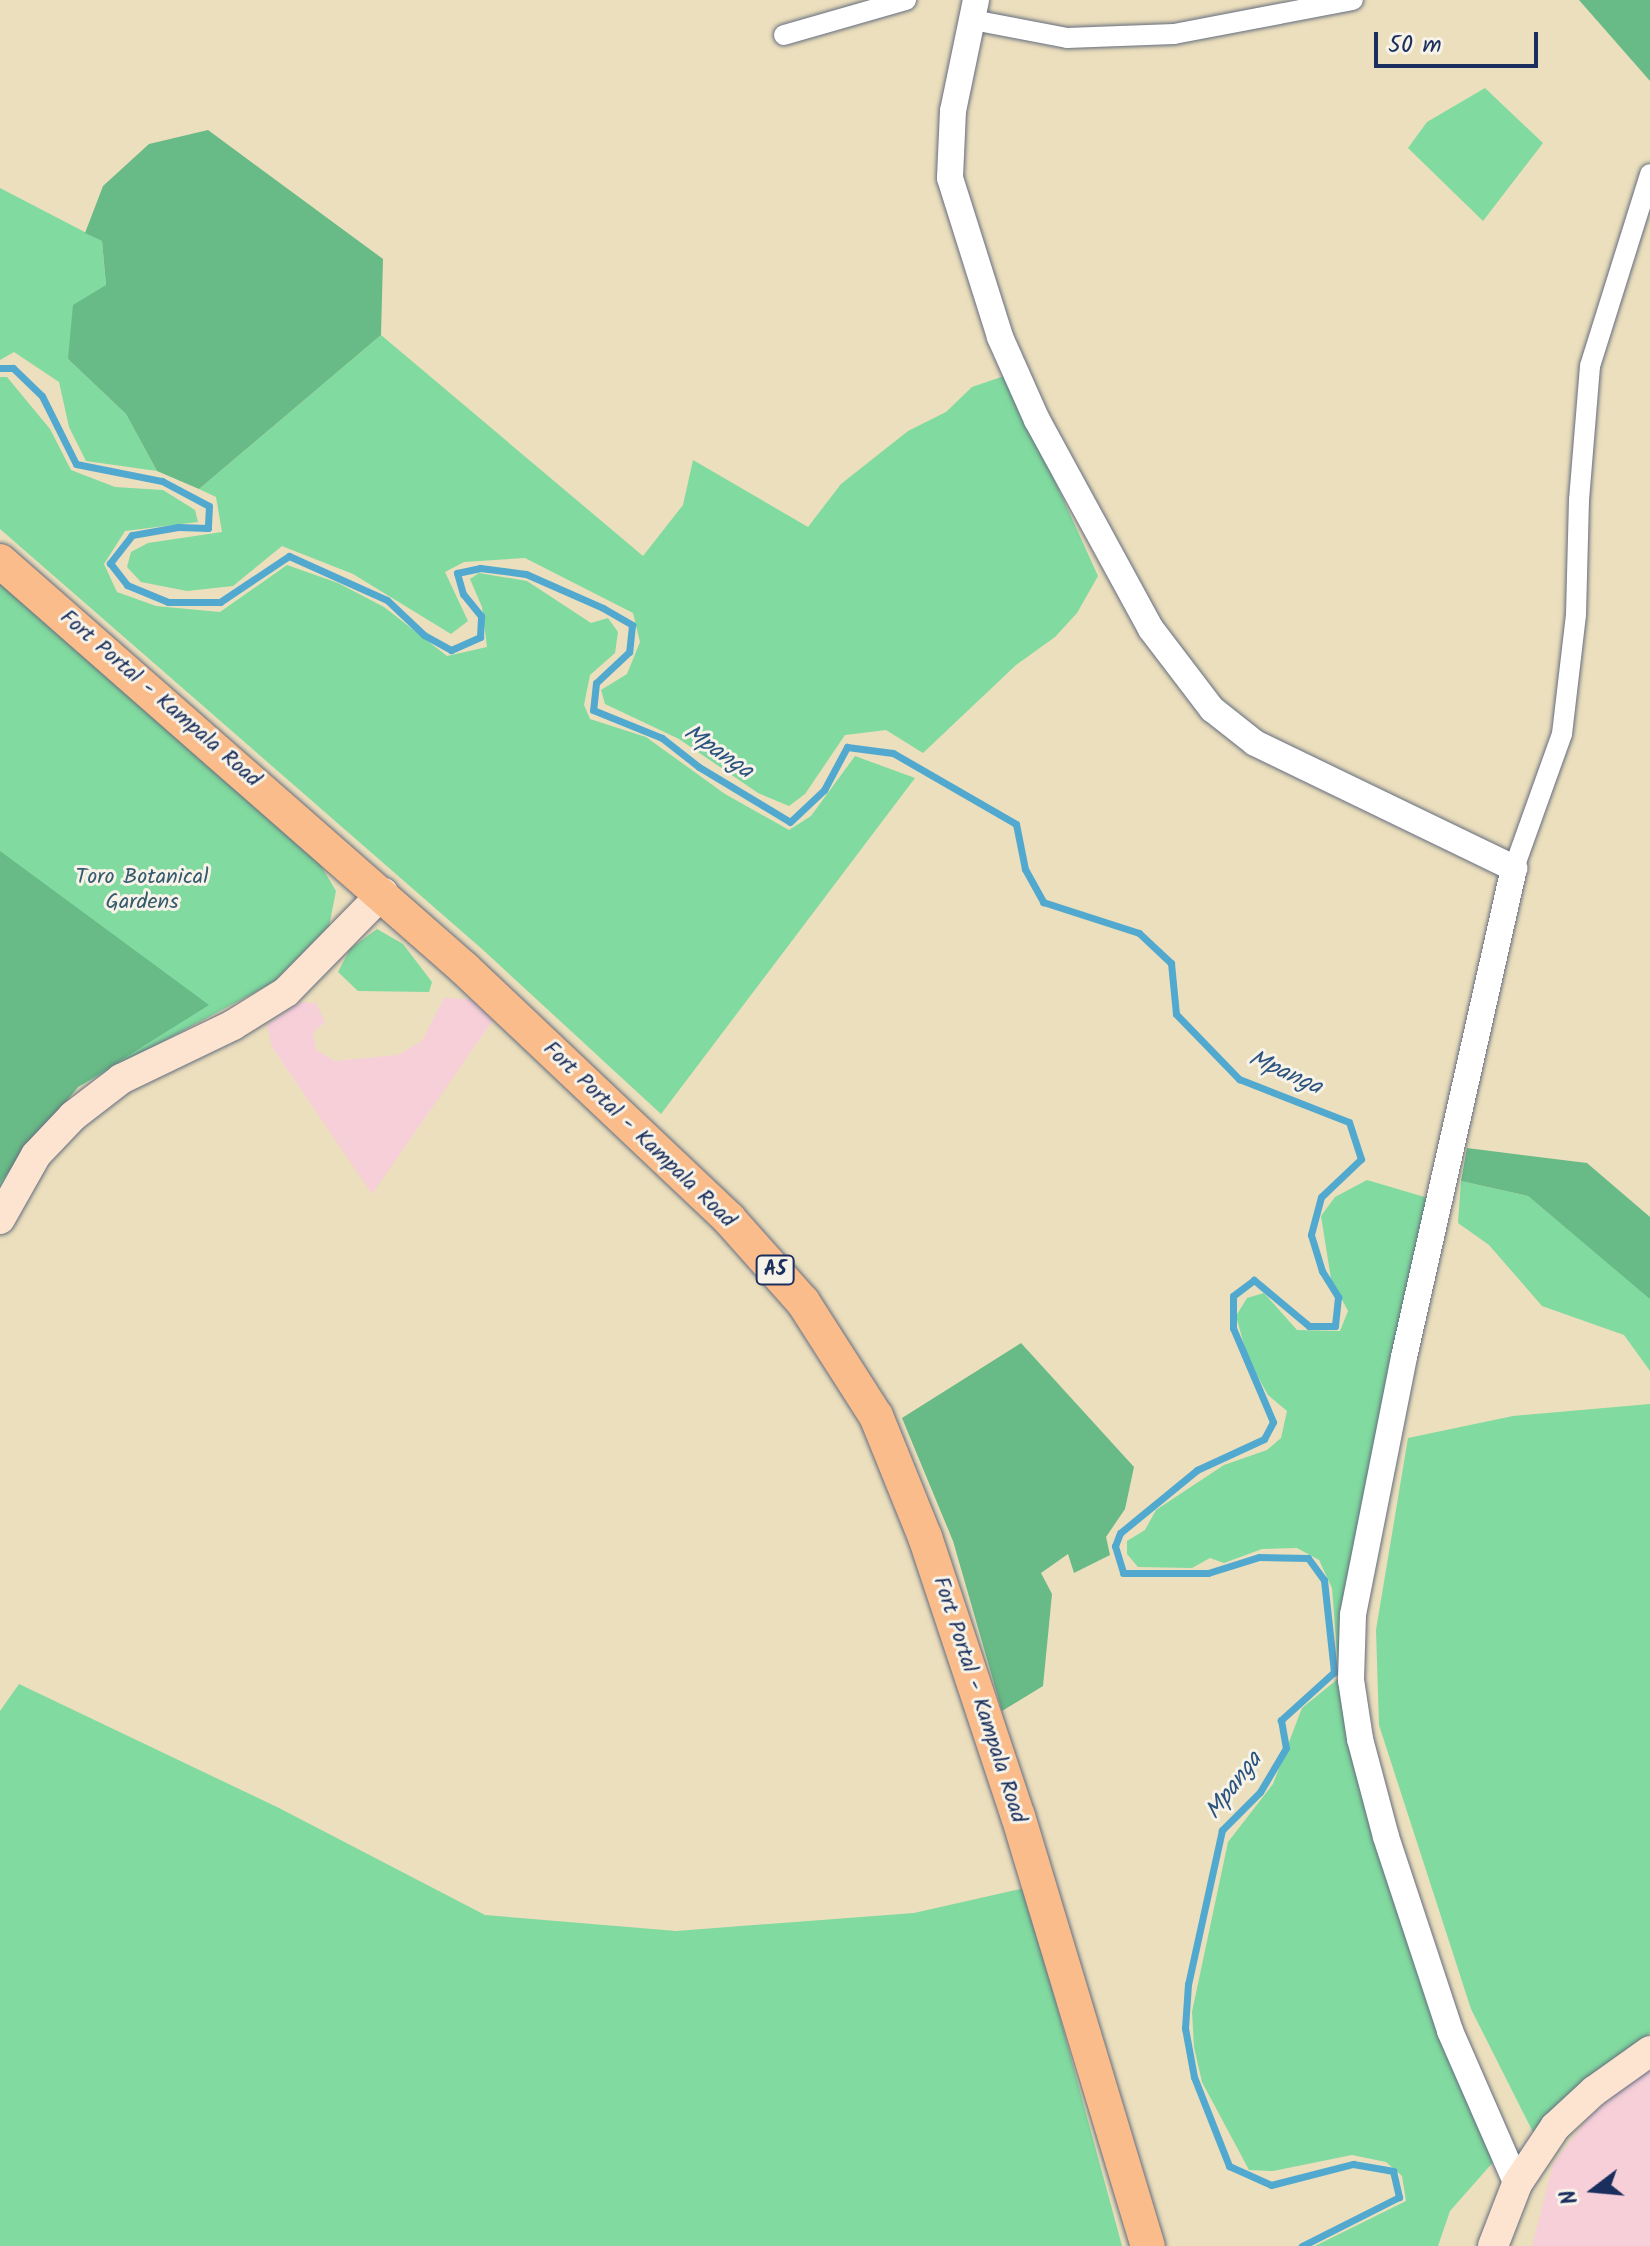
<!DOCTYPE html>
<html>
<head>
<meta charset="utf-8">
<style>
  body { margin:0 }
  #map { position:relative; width:1650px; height:2246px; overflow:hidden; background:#ecdfbd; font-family:Kalam,sans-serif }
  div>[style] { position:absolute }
  .built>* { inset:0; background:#f6cfd9 }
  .green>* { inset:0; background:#81da9f }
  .forest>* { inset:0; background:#68ba86 }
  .stream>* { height:7px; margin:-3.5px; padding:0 3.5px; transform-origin:3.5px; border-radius:3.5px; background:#52a9cf }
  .roads { filter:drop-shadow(0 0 2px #646d7f) drop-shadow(0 0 2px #646d7f) }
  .minor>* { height:20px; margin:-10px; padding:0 10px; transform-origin:10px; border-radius:10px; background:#fff }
  .tertiary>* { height:26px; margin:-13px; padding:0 13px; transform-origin:13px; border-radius:13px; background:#fff }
  .secondary>* { height:30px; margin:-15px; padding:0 15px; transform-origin:15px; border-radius:15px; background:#fde4d0 }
  .trunk>* { height:34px; margin:-17px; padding:0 17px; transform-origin:17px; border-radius:17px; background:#f9bc8a }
  span { translate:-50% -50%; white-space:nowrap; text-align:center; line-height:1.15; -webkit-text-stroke:6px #f7f3e8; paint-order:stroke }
  .shield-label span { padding:2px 6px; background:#f7f3e8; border:2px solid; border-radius:6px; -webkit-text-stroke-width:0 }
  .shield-label { font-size:20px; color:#1b2f5e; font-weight:700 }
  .street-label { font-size:22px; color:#1b2f5e }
  .park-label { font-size:22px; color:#345a6e }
  .water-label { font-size:24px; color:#2c5480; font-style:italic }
  .north { position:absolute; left:1554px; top:2150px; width:80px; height:80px; -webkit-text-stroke:6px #f7f3e8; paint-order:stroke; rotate:254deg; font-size:22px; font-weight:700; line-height:32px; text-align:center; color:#1b2f5e }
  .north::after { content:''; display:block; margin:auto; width:28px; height:36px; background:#1b2f5e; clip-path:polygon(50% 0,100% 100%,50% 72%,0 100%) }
  .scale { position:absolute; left:1374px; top:32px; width:164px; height:36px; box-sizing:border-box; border:4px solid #1b2f5e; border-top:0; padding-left:10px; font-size:24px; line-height:28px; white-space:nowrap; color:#1b2f5e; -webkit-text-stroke:6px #f7f3e8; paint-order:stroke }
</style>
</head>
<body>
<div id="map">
  <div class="built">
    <div style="clip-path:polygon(444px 998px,470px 999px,493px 1020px,372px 1194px,272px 1047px,267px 1025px,300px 1002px,316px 1003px,325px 1022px,313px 1033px,316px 1050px,335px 1061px,398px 1055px,422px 1041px)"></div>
    <div style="clip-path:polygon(1650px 2064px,1650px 2246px,1532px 2246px,1553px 2164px,1588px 2118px)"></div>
  </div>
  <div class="green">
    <div style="clip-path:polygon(1485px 88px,1543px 143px,1483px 221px,1408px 148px,1427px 122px)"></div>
    <div style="clip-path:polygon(0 188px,102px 241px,106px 286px,68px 359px,126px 414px,157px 471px,86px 461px,69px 427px,59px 382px,14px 352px,0 360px)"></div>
    <div style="clip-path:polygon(381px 335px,643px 556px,683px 505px,693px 460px,808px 527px,841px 484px,908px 431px,946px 412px,972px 387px,1007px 375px,1098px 576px,1077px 613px,1055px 637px,1016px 665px,923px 753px,886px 730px,845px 735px,805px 794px,789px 806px,758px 793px,679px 739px,605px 704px,601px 690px,627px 674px,640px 642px,633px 613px,525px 558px,464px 562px,445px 572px,468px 621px,451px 634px,353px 574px,282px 546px,233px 586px,187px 591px,141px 582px,127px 567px,131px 552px,148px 543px,222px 532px,216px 497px,199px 489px)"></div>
    <div style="clip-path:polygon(0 377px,7px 377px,50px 429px,71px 470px,115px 487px,163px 490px,195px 510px,198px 522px,125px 531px,104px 564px,117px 592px,156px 606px,220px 612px,287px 565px,338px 583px,384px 607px,447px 656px,487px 647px,482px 607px,470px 579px,479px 573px,527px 581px,591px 623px,608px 618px,618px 632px,615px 653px,590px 675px,584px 705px,590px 719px,646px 737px,725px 794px,789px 830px,811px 816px,855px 756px,915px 778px,661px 1114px,482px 949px,0 529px)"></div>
    <div style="clip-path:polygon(0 571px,320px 864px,336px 891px,329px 926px,274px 982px,78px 1087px,25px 1150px,0 1191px)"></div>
    <div style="clip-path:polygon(377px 929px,403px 944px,432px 982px,429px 992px,358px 991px,338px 972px,350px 949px)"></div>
    <div style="clip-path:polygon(1367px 1180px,1428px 1198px,1365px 1521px,1363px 1739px,1495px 2160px,1450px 2211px,1438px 2246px,1315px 2246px,1406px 2201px,1402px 2176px,1386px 2162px,1352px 2155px,1273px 2171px,1249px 2170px,1202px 2082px,1194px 2047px,1192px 2012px,1228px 1842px,1273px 1784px,1302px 1708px,1339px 1678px,1332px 1588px,1319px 1560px,1297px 1548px,1262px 1549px,1224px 1563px,1210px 1558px,1192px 1568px,1138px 1567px,1127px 1554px,1127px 1541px,1145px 1530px,1156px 1510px,1224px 1465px,1267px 1450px,1281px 1438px,1287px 1411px,1268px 1395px,1248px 1359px,1236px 1316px,1247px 1298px,1264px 1293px,1297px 1330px,1340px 1331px,1348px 1311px,1331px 1279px,1321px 1216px,1335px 1197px)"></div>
    <div style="clip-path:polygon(1461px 1181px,1528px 1196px,1650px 1298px,1650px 1371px,1624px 1335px,1542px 1306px,1489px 1245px,1458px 1223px)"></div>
    <div style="clip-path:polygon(1650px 1404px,1650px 2033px,1536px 2138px,1471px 2009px,1379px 1725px,1376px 1630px,1408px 1438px,1513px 1416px)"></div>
    <div style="clip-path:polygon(19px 1684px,279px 1808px,485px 1915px,676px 1931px,914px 1913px,1025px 1888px,1122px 2246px,0 2246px,0 1711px)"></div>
  </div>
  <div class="forest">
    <div style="clip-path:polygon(1579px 0,1650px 0,1650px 81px)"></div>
    <div style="clip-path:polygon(208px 130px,383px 259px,381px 335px,199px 489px,157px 471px,126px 414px,68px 359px,73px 305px,106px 285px,102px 241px,85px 233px,103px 186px,149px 144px)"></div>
    <div style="clip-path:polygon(0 851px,209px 1005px,78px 1087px,0 1182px)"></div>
    <div style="clip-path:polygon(1467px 1148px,1587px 1163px,1650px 1217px,1650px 1299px,1528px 1196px,1461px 1181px)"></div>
    <div style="clip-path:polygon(1021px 1343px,1134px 1467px,1125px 1509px,1106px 1537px,1110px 1555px,1074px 1573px,1068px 1554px,1041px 1573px,1052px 1594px,1043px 1686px,1002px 1711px,953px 1541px,902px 1418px)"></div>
  </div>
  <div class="stream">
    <div style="left:0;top:368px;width:13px"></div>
    <div style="left:13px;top:368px;width:40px;rotate:44deg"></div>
    <div style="left:42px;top:396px;width:76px;rotate:63.4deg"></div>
    <div style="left:76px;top:464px;width:88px;rotate:11.2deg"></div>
    <div style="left:162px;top:481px;width:53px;rotate:28deg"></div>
    <div style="left:209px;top:506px;width:22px;rotate:93deg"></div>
    <div style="left:208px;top:528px;width:30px;rotate:-178deg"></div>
    <div style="left:178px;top:527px;width:47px;rotate:170.1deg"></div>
    <div style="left:132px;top:535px;width:36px;rotate:128deg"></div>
    <div style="left:110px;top:563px;width:28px;rotate:52deg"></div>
    <div style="left:127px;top:585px;width:44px;rotate:22.5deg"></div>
    <div style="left:168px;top:602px;width:52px"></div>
    <div style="left:220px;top:602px;width:83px;rotate:-33.7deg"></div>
    <div style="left:289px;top:556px;width:107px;rotate:24.2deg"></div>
    <div style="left:387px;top:600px;width:51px;rotate:43.4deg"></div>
    <div style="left:424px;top:635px;width:31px;rotate:29deg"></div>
    <div style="left:451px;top:650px;width:32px;rotate:-24deg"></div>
    <div style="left:480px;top:637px;width:21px;rotate:-87deg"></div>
    <div style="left:481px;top:616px;width:28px;rotate:-129deg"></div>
    <div style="left:463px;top:594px;width:22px;rotate:-106deg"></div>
    <div style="left:457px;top:573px;width:24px;rotate:-12deg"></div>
    <div style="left:480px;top:568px;width:46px;rotate:7.4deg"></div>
    <div style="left:526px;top:574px;width:84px;rotate:23.8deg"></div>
    <div style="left:603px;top:608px;width:34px;rotate:30deg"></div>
    <div style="left:632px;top:625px;width:27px;rotate:96deg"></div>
    <div style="left:629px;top:652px;width:45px;rotate:136.8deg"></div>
    <div style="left:596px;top:683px;width:27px;rotate:96deg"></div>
    <div style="left:593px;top:710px;width:74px;rotate:22.1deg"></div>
    <div style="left:662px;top:738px;width:47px;rotate:38.1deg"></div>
    <div style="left:699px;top:767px;width:106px;rotate:31.1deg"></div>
    <div style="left:790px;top:822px;width:47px;rotate:-43.3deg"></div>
    <div style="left:824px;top:790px;width:49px;rotate:-61.9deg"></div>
    <div style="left:847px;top:747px;width:46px;rotate:7.4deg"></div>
    <div style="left:893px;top:753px;width:142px;rotate:30deg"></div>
    <div style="left:1016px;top:824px;width:46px;rotate:78.7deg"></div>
    <div style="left:1025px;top:869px;width:38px;rotate:61deg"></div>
    <div style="left:1043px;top:902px;width:101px;rotate:17.9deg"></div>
    <div style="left:1139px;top:933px;width:44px;rotate:43.2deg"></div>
    <div style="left:1171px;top:963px;width:51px;rotate:84.4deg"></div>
    <div style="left:1176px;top:1014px;width:91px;rotate:45.9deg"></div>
    <div style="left:1239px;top:1079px;width:118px;rotate:21.4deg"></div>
    <div style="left:1349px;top:1122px;width:39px;rotate:72deg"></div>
    <div style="left:1361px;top:1159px;width:55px;rotate:136.5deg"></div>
    <div style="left:1321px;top:1197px;width:39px;rotate:105deg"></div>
    <div style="left:1311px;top:1235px;width:38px;rotate:73deg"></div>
    <div style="left:1322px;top:1271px;width:31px;rotate:58deg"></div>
    <div style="left:1338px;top:1297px;width:29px;rotate:96deg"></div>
    <div style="left:1335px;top:1326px;width:26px;rotate:180deg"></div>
    <div style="left:1309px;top:1326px;width:72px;rotate:-140.1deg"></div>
    <div style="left:1254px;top:1280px;width:26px;rotate:143deg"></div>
    <div style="left:1233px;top:1296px;width:32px;rotate:90deg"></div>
    <div style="left:1233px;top:1328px;width:102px;rotate:66.9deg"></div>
    <div style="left:1273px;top:1422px;width:19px;rotate:118deg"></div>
    <div style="left:1264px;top:1439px;width:74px;rotate:155.2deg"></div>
    <div style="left:1197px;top:1470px;width:99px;rotate:140.7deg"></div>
    <div style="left:1120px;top:1533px;width:14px;rotate:111deg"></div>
    <div style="left:1115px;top:1546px;width:28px;rotate:73deg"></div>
    <div style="left:1123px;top:1573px;width:85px"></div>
    <div style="left:1208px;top:1573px;width:53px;rotate:-17.4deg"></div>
    <div style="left:1259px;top:1557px;width:49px;rotate:1.2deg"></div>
    <div style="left:1308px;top:1558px;width:27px;rotate:54deg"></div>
    <div style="left:1324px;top:1580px;width:93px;rotate:83.8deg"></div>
    <div style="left:1334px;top:1672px;width:72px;rotate:137.8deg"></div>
    <div style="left:1281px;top:1720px;width:28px;rotate:80deg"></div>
    <div style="left:1286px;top:1748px;width:51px;rotate:120.6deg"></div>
    <div style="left:1260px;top:1792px;width:54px;rotate:135deg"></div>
    <div style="left:1222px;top:1830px;width:158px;rotate:102.4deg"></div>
    <div style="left:1188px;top:1984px;width:44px;rotate:93.9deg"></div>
    <div style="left:1185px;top:2028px;width:50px;rotate:79.6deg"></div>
    <div style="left:1194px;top:2077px;width:96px;rotate:68.5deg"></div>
    <div style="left:1229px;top:2166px;width:46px;rotate:24.3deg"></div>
    <div style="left:1271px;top:2185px;width:85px;rotate:-14.4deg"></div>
    <div style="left:1353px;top:2164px;width:41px;rotate:9.9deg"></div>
    <div style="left:1393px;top:2171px;width:27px;rotate:77deg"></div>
    <div style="left:1399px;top:2197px;width:109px;rotate:153.2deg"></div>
  </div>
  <div class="roads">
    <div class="minor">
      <div style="left:973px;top:20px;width:96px;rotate:10.8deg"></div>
      <div style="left:1067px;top:38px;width:107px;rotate:-2.1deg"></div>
      <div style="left:1174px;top:34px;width:182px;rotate:-10.8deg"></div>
      <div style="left:784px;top:35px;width:127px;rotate:-16deg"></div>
      <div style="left:1514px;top:868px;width:142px;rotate:-70.3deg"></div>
      <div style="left:1562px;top:734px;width:121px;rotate:-83.3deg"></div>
      <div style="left:1576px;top:614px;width:114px;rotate:-88.5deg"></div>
      <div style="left:1579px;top:500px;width:134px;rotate:-85.3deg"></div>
      <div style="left:1590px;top:366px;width:201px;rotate:-72.6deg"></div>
    </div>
    <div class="tertiary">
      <div style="left:976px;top:0;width:113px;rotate:101.7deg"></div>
      <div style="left:953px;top:111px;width:67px;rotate:92.6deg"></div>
      <div style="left:950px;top:178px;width:167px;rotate:72.5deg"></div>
      <div style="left:1000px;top:337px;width:91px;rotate:66deg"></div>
      <div style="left:1037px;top:420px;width:238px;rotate:61.4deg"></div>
      <div style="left:1151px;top:629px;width:101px;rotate:52.7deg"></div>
      <div style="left:1212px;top:709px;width:55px;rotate:38.3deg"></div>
      <div style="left:1255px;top:743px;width:288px;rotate:25.8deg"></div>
      <div style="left:1514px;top:868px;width:501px;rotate:102.68deg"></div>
      <div style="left:1404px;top:1357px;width:263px;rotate:101.2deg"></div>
      <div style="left:1353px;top:1615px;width:65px;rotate:91.8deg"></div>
      <div style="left:1351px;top:1680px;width:60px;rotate:81.3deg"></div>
      <div style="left:1360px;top:1739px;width:101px;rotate:75.1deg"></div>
      <div style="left:1386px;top:1837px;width:204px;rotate:71.7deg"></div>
      <div style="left:1450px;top:2031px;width:167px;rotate:66.4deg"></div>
    </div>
    <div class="secondary">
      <div style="left:0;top:1219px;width:73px;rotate:-60.6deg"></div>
      <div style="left:36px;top:1155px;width:54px;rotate:-46.5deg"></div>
      <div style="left:73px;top:1116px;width:61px;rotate:-37.6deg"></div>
      <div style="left:121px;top:1079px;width:124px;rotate:-25.7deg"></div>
      <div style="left:233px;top:1025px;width:62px;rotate:-31.9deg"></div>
      <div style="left:286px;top:992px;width:139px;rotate:-45.6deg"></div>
      <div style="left:1493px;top:2246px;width:66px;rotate:-68.8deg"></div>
      <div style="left:1517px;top:2184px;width:69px;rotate:-56.3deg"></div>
      <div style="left:1555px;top:2127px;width:53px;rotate:-42.7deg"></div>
      <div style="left:1594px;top:2091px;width:69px;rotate:-35.5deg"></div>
    </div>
    <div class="trunk">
      <div style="left:0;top:561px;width:619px;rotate:41.26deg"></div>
      <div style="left:465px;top:969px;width:364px;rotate:43.4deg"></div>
      <div style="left:729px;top:1219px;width:111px;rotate:48.3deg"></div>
      <div style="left:803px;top:1302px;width:135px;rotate:57.4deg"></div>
      <div style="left:876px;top:1416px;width:131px;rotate:68deg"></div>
      <div style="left:925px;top:1537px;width:294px;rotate:71.6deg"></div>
      <div style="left:1018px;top:1816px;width:449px;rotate:73.2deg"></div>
    </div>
  </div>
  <div class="shield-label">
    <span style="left:775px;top:1270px">A5</span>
  </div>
  <div class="street-label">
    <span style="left:160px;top:699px;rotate:41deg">Fort Portal - Kampala Road</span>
    <span style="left:639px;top:1135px;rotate:44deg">Fort Portal - Kampala Road</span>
    <span style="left:979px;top:1700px;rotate:72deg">Fort Portal - Kampala Road</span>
  </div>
  <div class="park-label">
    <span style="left:142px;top:890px">Toro Botanical<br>Gardens</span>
  </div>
  <div class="water-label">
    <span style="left:718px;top:752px;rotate:34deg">Mpanga</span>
    <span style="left:1285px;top:1073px;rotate:24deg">Mpanga</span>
    <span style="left:1234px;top:1786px;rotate:-53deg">Mpanga</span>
  </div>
  <div class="north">N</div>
  <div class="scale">50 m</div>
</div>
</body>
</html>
